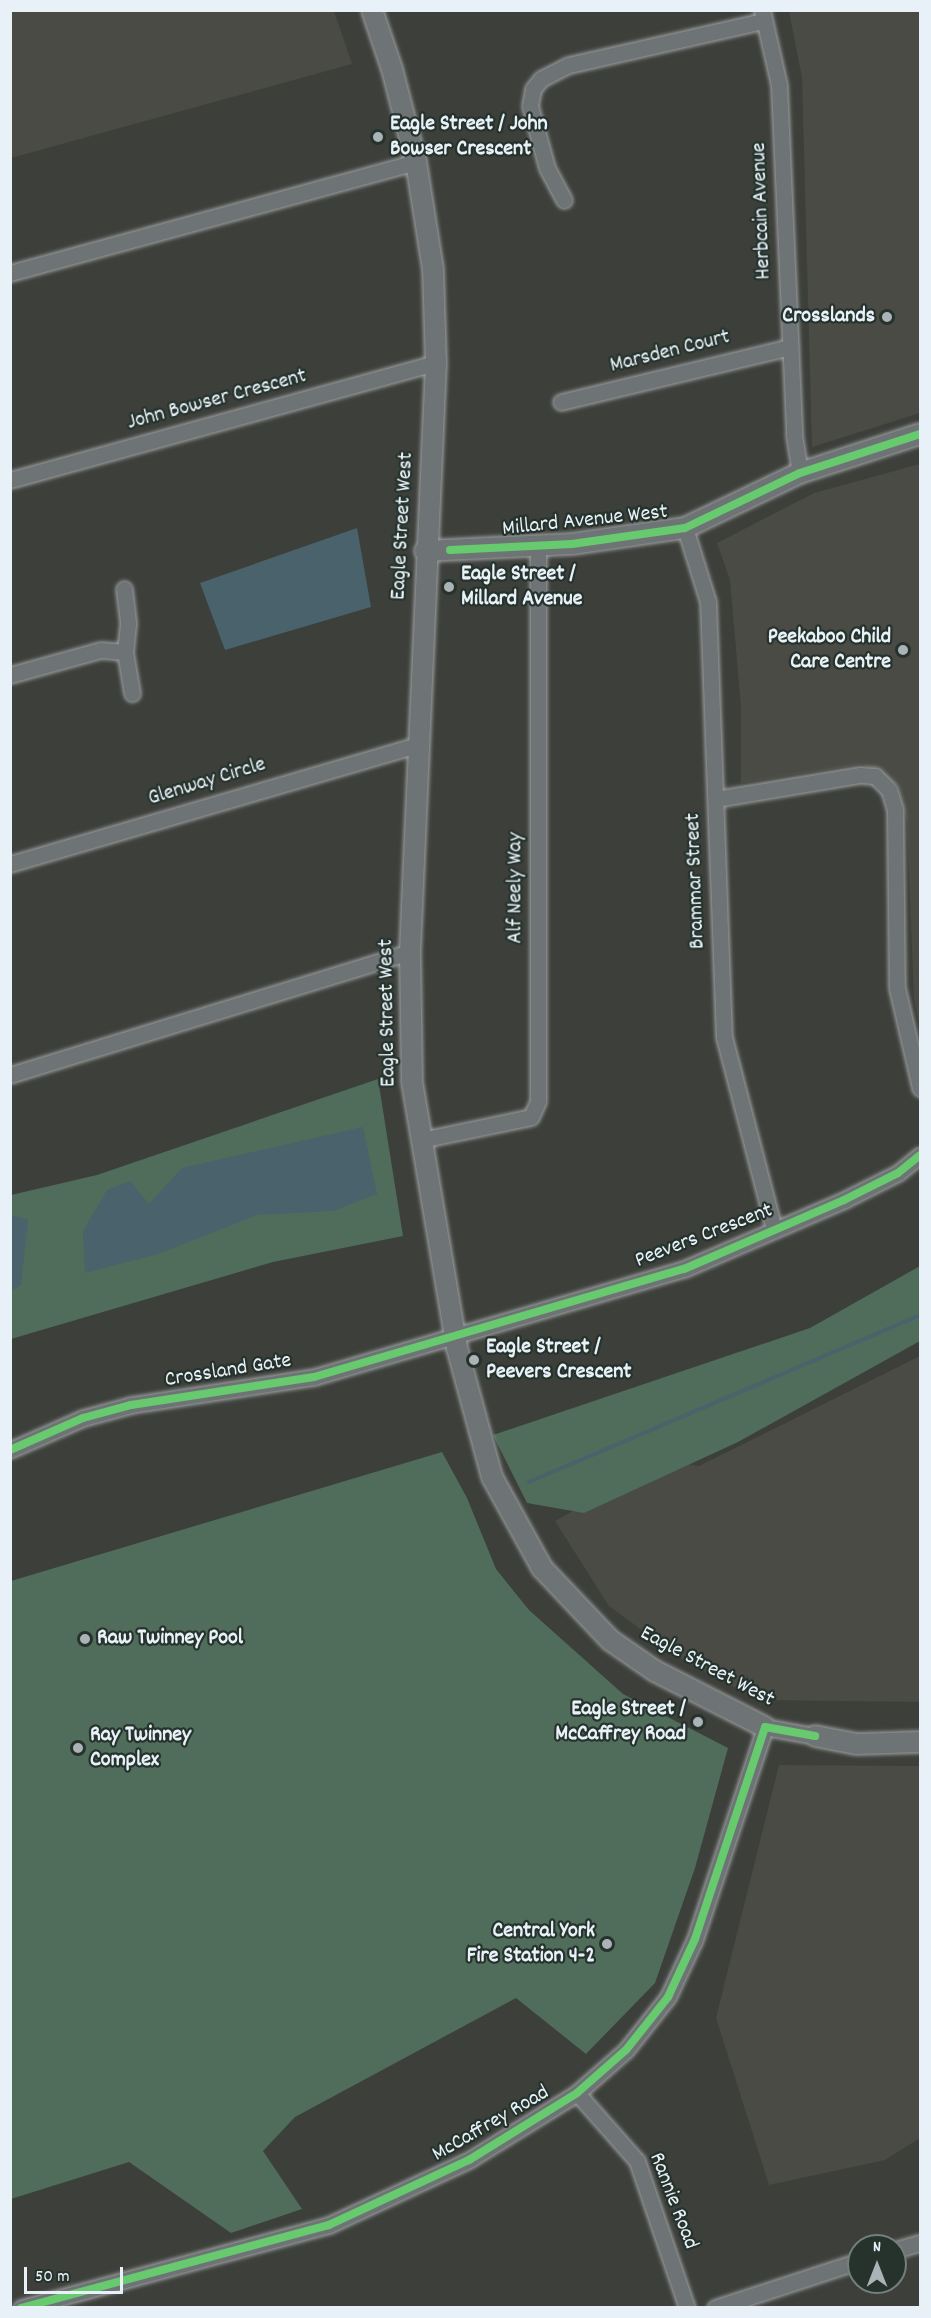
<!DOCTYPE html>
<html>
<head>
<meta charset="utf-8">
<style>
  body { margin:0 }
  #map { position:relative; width:931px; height:2318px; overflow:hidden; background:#3c3f3a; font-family:Dekko,sans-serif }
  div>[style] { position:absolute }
  .built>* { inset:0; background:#4a4b44 }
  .green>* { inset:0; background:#4f6d5a }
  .water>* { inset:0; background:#49626b }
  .stream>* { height:4px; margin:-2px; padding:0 2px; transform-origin:2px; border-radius:2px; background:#49626b }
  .roads { filter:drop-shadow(0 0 2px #9da0a0) drop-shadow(0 0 2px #9da0a0) }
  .minor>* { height:15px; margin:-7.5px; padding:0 7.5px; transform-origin:7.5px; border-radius:7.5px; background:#6e7475 }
  .major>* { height:20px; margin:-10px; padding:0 10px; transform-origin:10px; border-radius:10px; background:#6e7475 }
  .cycleway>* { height:8px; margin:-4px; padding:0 4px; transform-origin:4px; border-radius:4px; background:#67ca6e }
  .dots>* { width:16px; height:16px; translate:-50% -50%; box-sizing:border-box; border:3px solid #26332d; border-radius:50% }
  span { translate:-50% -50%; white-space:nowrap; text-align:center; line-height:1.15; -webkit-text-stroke:4.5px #26332d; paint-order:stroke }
  .poi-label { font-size:22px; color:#e8f1f8; font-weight:700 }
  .left { translate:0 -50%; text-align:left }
  .right { translate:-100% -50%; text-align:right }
  .street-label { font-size:22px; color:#e8f1f8 }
  .frame { position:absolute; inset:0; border:12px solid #e8f1f8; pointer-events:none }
  .north { position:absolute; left:847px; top:2234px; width:60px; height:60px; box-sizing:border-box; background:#26332d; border:2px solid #747f7e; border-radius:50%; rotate:0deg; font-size:16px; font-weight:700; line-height:24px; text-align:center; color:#e8f1f8 }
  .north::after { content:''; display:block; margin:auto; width:21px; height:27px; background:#acb3b6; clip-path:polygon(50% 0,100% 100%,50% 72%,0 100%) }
  .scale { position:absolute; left:24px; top:2267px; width:99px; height:27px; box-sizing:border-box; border:3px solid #e8f1f8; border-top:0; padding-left:8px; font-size:18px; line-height:21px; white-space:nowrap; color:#e8f1f8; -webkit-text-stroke:4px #26332d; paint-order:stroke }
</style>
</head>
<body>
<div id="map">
  <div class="built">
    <div style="clip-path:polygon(11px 10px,334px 11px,352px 64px,11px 158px)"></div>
    <div style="clip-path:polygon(789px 11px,920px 11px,920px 413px,812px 447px,802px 78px)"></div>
    <div style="clip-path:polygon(920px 464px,920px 1028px,914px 999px,907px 822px,898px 785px,863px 764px,741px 783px,741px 707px,730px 580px,717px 543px,814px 493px)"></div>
    <div style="clip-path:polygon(920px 1356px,920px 1702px,758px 1700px,680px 1658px,609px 1606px,555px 1521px,665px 1460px,699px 1466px)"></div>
    <div style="clip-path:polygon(779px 1765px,920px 1766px,920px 2138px,885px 2160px,769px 2185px,716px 2018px)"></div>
  </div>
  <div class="green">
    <div style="clip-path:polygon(378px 1079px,403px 1236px,273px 1262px,11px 1339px,11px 1195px,97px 1175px)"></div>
    <div style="clip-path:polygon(920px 1266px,920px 1341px,738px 1442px,584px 1513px,527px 1503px,493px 1435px,810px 1328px)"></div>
    <div style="clip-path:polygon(442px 1452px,467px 1498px,496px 1569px,529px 1610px,623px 1694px,728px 1748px,695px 1868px,655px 1983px,586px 2054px,516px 1998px,295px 2117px,263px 2151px,302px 2209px,231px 2233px,129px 2162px,11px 2199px,11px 1581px)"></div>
  </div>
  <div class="water">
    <div style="clip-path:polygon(357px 528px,371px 607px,225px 650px,200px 583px)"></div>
    <div style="clip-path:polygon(363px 1127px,377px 1194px,333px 1211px,257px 1215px,158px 1254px,85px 1273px,83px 1231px,107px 1190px,130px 1181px,149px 1204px,182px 1168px)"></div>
    <div style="clip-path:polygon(11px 1215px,28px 1220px,21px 1285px,11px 1291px)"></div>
  </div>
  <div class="stream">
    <div style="left:529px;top:1482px;width:425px;rotate:-23.1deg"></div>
  </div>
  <div class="roads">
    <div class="minor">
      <div style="left:762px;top:10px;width:77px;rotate:77.2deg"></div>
      <div style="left:779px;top:85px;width:350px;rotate:87.5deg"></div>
      <div style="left:794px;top:435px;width:38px;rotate:81deg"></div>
      <div style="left:564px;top:200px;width:36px;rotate:-118deg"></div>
      <div style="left:547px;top:168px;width:64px;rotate:-105.3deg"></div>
      <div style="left:530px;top:106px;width:17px;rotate:-80deg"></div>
      <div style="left:533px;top:89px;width:13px;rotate:-51deg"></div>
      <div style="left:541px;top:79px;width:31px;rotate:-27deg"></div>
      <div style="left:569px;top:65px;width:198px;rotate:-12.8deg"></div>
      <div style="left:10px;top:273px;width:421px;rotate:-15.3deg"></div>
      <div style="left:561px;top:402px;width:236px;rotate:-13.5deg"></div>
      <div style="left:10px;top:480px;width:442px;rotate:-15.4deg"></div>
      <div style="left:685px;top:528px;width:77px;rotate:72.7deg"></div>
      <div style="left:708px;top:602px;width:435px;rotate:87.9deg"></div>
      <div style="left:724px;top:1037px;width:198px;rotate:75.4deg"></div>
      <div style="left:124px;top:589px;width:35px;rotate:83deg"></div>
      <div style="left:128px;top:624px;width:28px;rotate:96deg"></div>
      <div style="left:125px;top:652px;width:42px;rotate:80.3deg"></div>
      <div style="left:10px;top:675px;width:94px;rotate:-15.4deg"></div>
      <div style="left:101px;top:650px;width:24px;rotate:5deg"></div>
      <div style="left:716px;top:799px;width:146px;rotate:-9.5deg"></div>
      <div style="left:860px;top:775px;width:15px;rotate:4deg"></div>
      <div style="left:875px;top:776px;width:20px;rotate:45deg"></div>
      <div style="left:889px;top:790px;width:21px;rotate:73deg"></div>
      <div style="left:895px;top:810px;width:178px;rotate:89.4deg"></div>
      <div style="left:897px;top:988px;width:103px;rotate:77deg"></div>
      <div style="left:10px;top:864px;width:424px;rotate:-16.3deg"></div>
      <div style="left:10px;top:1075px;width:418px;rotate:-17.1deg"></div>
      <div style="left:421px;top:1140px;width:112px;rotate:-11.8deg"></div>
      <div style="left:531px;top:1117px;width:17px;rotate:-66deg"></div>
      <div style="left:538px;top:1101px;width:556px;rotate:-90deg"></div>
      <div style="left:10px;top:1450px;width:80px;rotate:-23.7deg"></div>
      <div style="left:83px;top:1418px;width:50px;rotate:-15.2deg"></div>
      <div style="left:131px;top:1405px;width:185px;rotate:-8.7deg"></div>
      <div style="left:314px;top:1377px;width:385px;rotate:-16.3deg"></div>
      <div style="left:684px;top:1269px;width:174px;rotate:-23.3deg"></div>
      <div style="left:844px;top:1200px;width:60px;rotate:-26.6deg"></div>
      <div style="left:898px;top:1173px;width:28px;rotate:-39deg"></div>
      <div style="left:577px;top:2093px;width:91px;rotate:48.6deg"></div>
      <div style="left:637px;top:2161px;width:155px;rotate:71.2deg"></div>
      <div style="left:895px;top:2250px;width:26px;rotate:-16deg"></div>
      <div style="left:21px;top:2308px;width:319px;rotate:-15.1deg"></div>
      <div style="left:329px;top:2225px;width:154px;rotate:-24.9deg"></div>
      <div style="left:469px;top:2160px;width:127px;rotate:-31.8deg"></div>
      <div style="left:577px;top:2093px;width:65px;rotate:-41.3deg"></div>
      <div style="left:626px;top:2050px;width:68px;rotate:-51.6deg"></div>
      <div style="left:668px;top:1997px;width:64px;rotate:-65deg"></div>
      <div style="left:695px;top:1939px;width:223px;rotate:-71.7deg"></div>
      <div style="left:765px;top:1727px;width:51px;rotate:10.2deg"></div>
      <div style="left:715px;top:2308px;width:151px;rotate:-18.1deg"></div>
    </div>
    <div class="major">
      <div style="left:372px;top:10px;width:62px;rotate:71.3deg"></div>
      <div style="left:392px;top:69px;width:96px;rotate:75.5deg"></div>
      <div style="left:416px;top:162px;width:108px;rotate:81deg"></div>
      <div style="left:433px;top:269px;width:94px;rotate:88.2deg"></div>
      <div style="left:436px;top:363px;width:590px;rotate:92.53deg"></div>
      <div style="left:410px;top:952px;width:130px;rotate:89.1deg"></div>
      <div style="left:412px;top:1082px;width:270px;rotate:80.4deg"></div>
      <div style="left:457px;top:1348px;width:134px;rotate:74.8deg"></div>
      <div style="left:492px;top:1477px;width:104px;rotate:61.2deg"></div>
      <div style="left:542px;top:1568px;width:99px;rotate:46.6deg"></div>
      <div style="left:610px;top:1640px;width:55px;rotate:34.6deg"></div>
      <div style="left:655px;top:1671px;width:123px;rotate:27deg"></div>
      <div style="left:425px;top:551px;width:147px;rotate:-2.7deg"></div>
      <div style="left:572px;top:544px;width:114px;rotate:-8.1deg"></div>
      <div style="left:685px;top:528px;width:127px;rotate:-25.6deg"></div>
      <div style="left:800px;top:473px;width:126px;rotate:-18deg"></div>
      <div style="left:815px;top:1736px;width:43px;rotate:10.8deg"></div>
      <div style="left:857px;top:1744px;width:63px;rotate:-1.8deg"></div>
    </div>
  </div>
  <div class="cycleway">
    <div style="left:450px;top:550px;width:122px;rotate:-2.8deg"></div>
    <div style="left:572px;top:544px;width:114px;rotate:-8.1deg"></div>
    <div style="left:685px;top:528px;width:127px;rotate:-25.6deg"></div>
    <div style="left:800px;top:473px;width:126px;rotate:-18deg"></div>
    <div style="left:10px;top:1450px;width:80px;rotate:-23.7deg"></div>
    <div style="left:83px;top:1418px;width:50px;rotate:-15.2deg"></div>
    <div style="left:131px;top:1405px;width:185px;rotate:-8.7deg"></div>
    <div style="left:314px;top:1377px;width:385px;rotate:-16.3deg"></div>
    <div style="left:684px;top:1269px;width:174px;rotate:-23.3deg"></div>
    <div style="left:844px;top:1200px;width:60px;rotate:-26.6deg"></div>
    <div style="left:898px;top:1173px;width:28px;rotate:-39deg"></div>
    <div style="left:21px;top:2308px;width:319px;rotate:-15.1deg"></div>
    <div style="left:329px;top:2225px;width:154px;rotate:-24.9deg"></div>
    <div style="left:469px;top:2160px;width:127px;rotate:-31.8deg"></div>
    <div style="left:577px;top:2093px;width:65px;rotate:-41.3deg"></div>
    <div style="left:626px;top:2050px;width:68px;rotate:-51.6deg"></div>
    <div style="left:668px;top:1997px;width:64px;rotate:-65deg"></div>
    <div style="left:695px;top:1939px;width:223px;rotate:-71.7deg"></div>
    <div style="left:765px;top:1727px;width:51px;rotate:10.2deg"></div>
  </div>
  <div class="dots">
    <div style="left:378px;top:137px;background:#acb3b6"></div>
    <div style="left:887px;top:317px;background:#acb3b6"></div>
    <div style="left:449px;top:587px;background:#acb3b6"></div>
    <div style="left:903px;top:650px;background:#acb3b6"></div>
    <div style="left:474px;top:1360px;background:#acb3b6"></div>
    <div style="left:85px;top:1639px;background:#acb3b6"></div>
    <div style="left:698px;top:1722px;background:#acb3b6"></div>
    <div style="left:78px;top:1748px;background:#acb3b6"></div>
    <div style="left:607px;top:1944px;background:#acb3b6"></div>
  </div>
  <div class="poi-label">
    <span class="left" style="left:390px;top:137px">Eagle Street / John<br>Bowser Crescent</span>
    <span class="right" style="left:875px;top:317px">Crosslands</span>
    <span class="left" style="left:461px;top:587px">Eagle Street /<br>Millard Avenue</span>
    <span class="right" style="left:891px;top:650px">Peekaboo Child<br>Care Centre</span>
    <span class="left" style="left:486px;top:1360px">Eagle Street /<br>Peevers Crescent</span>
    <span class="left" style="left:97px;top:1639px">Raw Twinney Pool</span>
    <span class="right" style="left:686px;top:1722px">Eagle Street /<br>McCaffrey Road</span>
    <span class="left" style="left:90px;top:1748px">Ray Twinney<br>Complex</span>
    <span class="right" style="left:595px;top:1944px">Central York<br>Fire Station 4-2</span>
  </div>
  <div class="street-label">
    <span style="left:762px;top:211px;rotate:-92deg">Herbcain Avenue</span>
    <span style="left:670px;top:352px;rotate:-14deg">Marsden Court</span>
    <span style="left:217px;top:400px;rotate:-15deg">John Bowser Crescent</span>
    <span style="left:585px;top:521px;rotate:-6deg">Millard Avenue West</span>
    <span style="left:403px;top:526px;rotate:-87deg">Eagle Street West</span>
    <span style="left:207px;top:782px;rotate:-17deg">Glenway Circle</span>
    <span style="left:696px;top:881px;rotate:-92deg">Brammar Street</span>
    <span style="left:516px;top:888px;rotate:-90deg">Alf Neely Way</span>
    <span style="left:388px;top:1013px;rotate:-91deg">Eagle Street West</span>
    <span style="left:704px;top:1236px;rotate:-21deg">Peevers Crescent</span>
    <span style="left:228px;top:1371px;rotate:-9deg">Crossland Gate</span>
    <span style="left:707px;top:1667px;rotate:28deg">Eagle Street West</span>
    <span style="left:491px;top:2124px;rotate:-30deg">McCaffrey Road</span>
    <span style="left:673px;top:2201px;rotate:69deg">Rannie Road</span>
  </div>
  <div class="frame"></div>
  <div class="north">N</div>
  <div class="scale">50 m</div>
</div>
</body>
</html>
